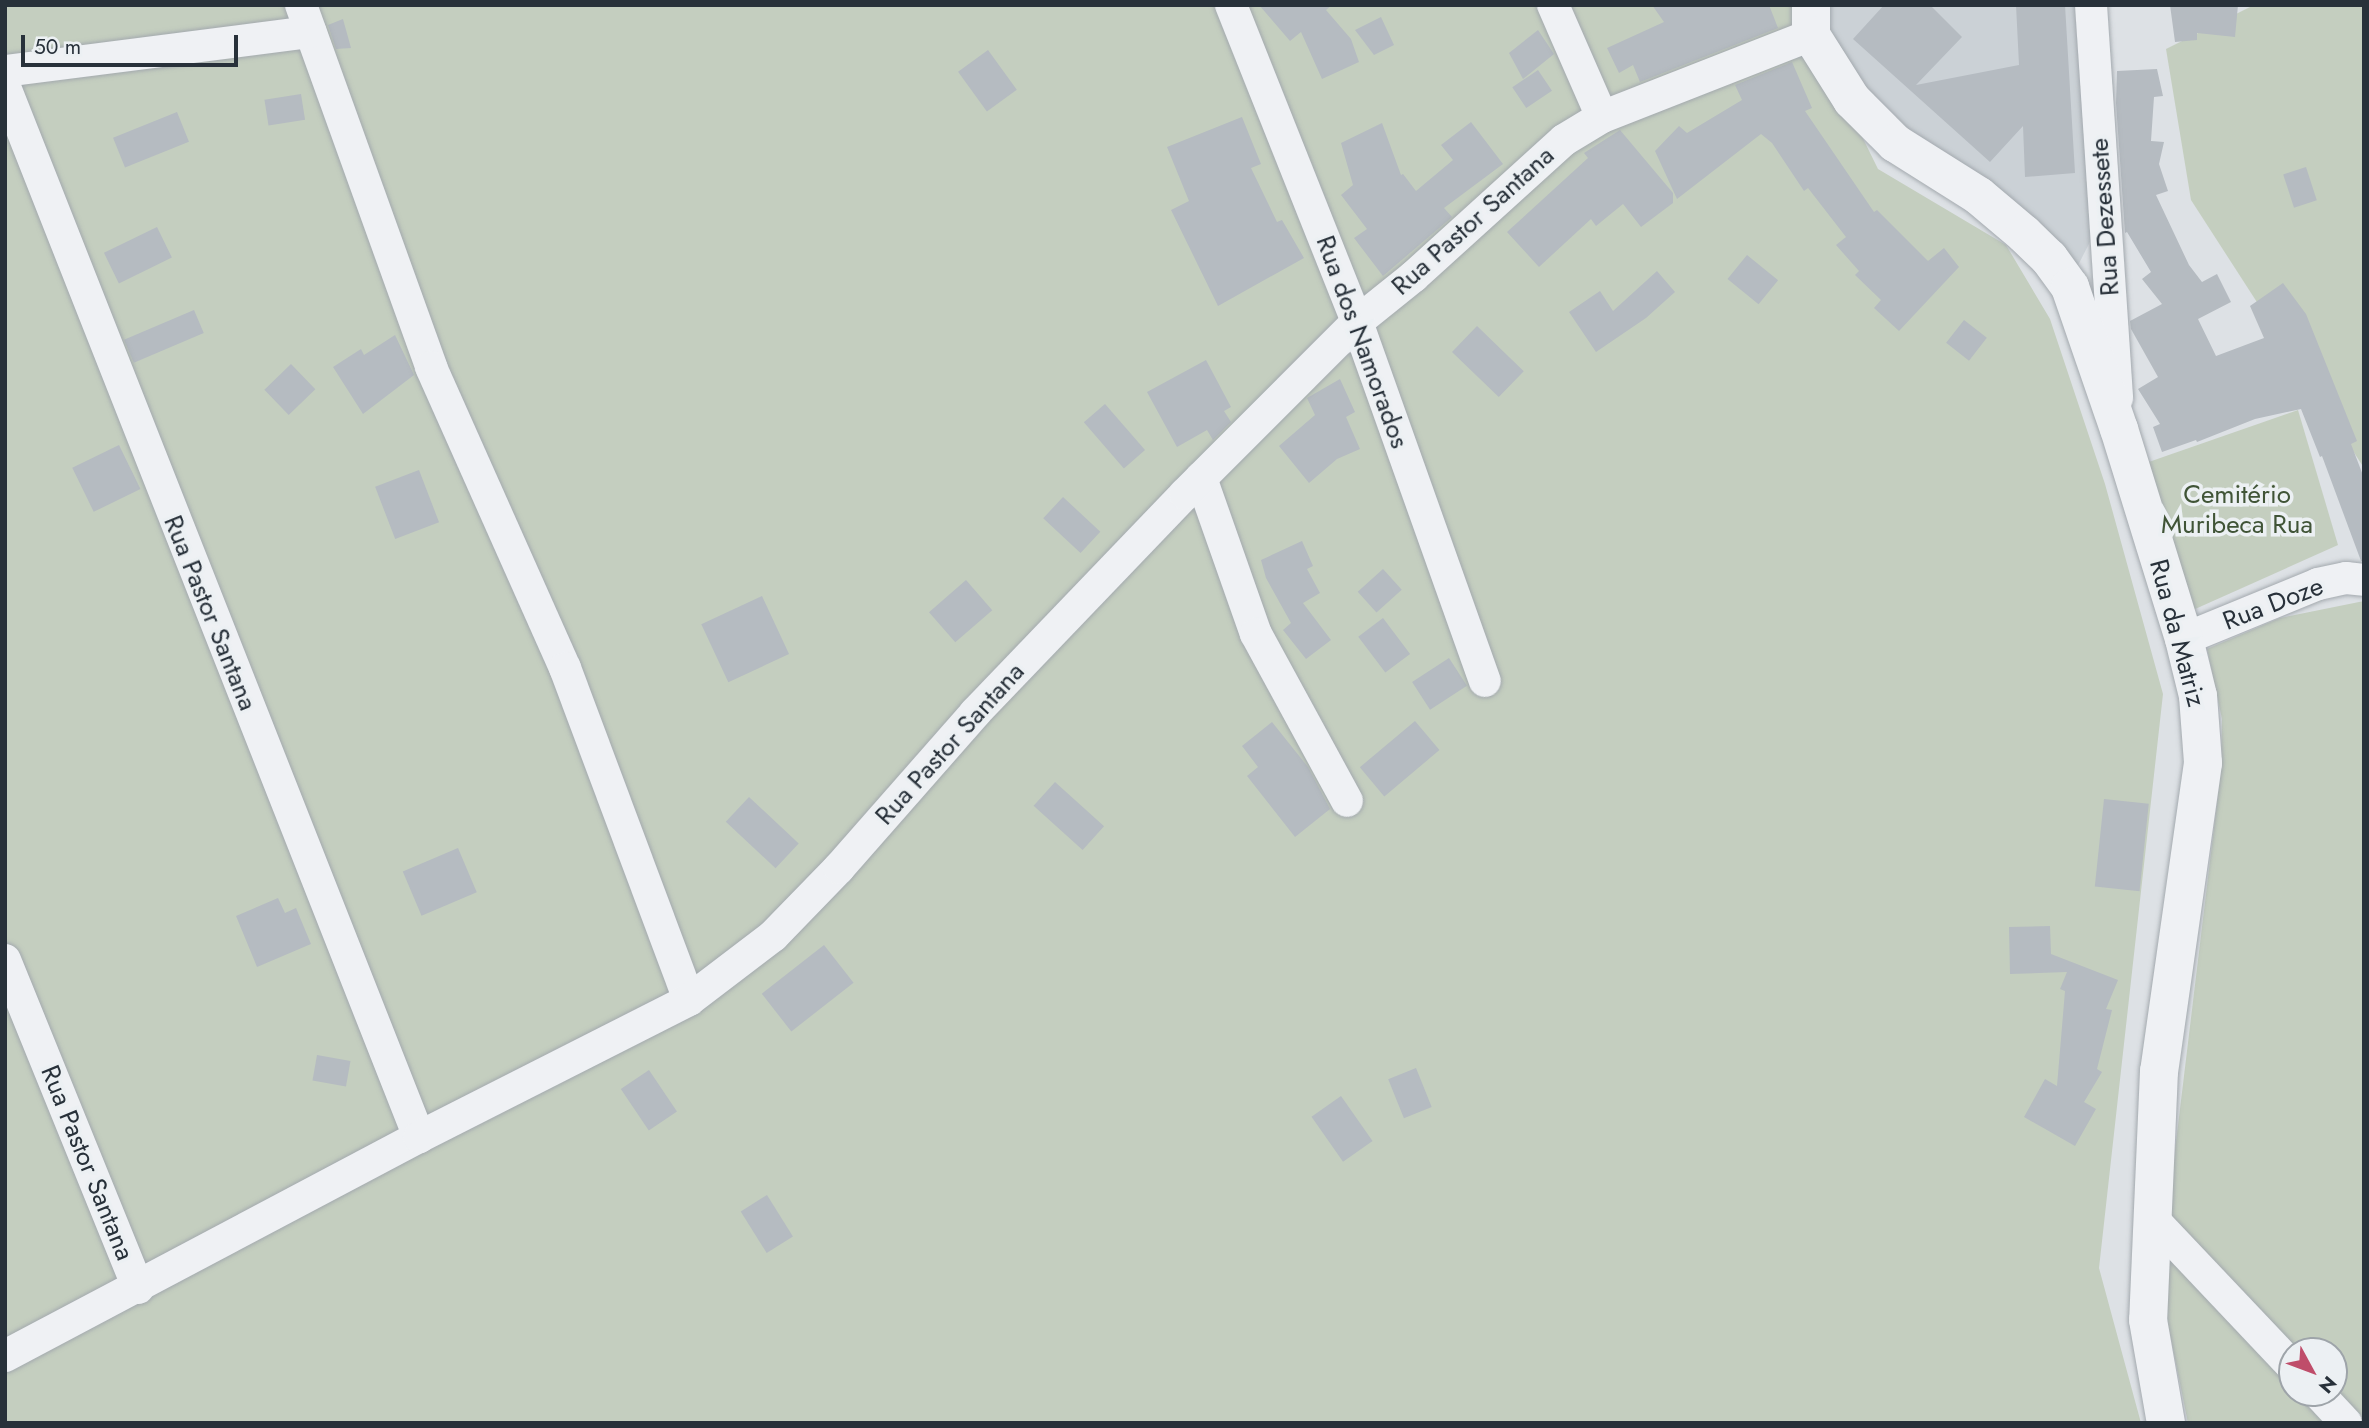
<!DOCTYPE html>
<html>
<head>
<meta charset="utf-8">
<style>
  body { margin:0 }
  #map { position:relative; width:2369px; height:1428px; overflow:hidden; background:#dde1e5; font-family:Jost,sans-serif }
  div>[style] { position:absolute }
  .built>* { inset:0; background:#cbd1d6 }
  .green>* { inset:0; background:#c4cebf }
  .building>* { inset:0; background:#b5bbc1; transform-origin:0 0 }
  .roads { filter:drop-shadow(0 0 2px #a3a9ae) drop-shadow(0 0 2px #a3a9ae) }
  .minor>* { height:32px; margin:-16px; padding:0 16px; transform-origin:16px; border-radius:16px; background:#eff1f4 }
  .tertiary>* { height:38px; margin:-19px; padding:0 19px; transform-origin:19px; border-radius:19px; background:#eff1f4 }
  span { translate:-50% -50%; white-space:nowrap; text-align:center; line-height:1.15; -webkit-text-stroke:7px #ecf0f3; paint-order:stroke }
  .street-label { font-size:26px; color:#28313a }
  .park-label { font-size:26px; color:#405437 }
  .frame { position:absolute; inset:0; border:7px solid #28313a; pointer-events:none }
  .north { position:absolute; left:2278px; top:1337px; width:70px; height:70px; box-sizing:border-box; background:#ecf0f3; border:2px solid #9ea4a9; border-radius:50%; rotate:131deg; font-size:19px; font-weight:700; line-height:28px; text-align:center; color:#28313a }
  .north::after { content:''; display:block; margin:auto; width:24px; height:32px; background:#bf4d6a; clip-path:polygon(50% 0,100% 100%,50% 72%,0 100%) }
  .scale { position:absolute; left:21px; top:35px; width:217px; height:32px; box-sizing:border-box; border:4px solid #28313a; border-top:0; padding-left:9px; font-size:21px; line-height:24px; white-space:nowrap; color:#28313a; -webkit-text-stroke:5px #ecf0f3; paint-order:stroke }
</style>
</head>
<body>
<div id="map">
  <div class="built">
    <div style="clip-path:polygon(1837px 5px,2083px 5px,2094px 234px,2072px 277px,1922px 146px,1862px 84px,1830px 29px,1827px 9px)"></div>
  </div>
  <div class="green">
    <div style="clip-path:polygon(5px 5px,1797px 5px,1878px 169px,2006px 245px,2050px 319px,2105px 484px,2163px 694px,2099px 1268px,2141px 1423px,5px 1423px)"></div>
    <div style="clip-path:polygon(2254px 5px,2364px 5px,2364px 468px,2191px 200px,2166px 49px)"></div>
    <div style="clip-path:polygon(2298px 410px,2338px 545px,2184px 614px,2143px 464px)"></div>
    <div style="clip-path:polygon(evenodd,2364px 601px,2364px 1423px,2188px 1423px,2162px 1295px,2168px 1208px,2221px 770px,2222px 719px,2207px 649px,2280px 618px,2364px 601px,2292px 1351px,2334px 1351px,2334px 1393px,2292px 1393px,2292px 1351px)"></div>
  </div>
  <div class="building">
    <div style="clip-path:polygon(1259px 5px,1332px 5px,1326px 10px,1351px 39px,1359px 62px,1322px 79px,1301px 32px,1290px 41px)"></div>
    <div style="clip-path:polygon(1652px 5px,1769px 5px,1778px 28px,1640px 82px,1633px 65px,1619px 73px,1607px 48px,1664px 22px)"></div>
    <div style="clip-path:polygon(1884px 5px,1930px 5px,1962px 37px,1916px 85px,2019px 65px,2016px 5px,2065px 5px,2075px 173px,2025px 177px,2023px 126px,1990px 162px,1853px 39px)"></div>
    <div style="clip-path:polygon(2170px 5px,2238px 5px,2235px 37px,2197px 33px,2197px 40px,2175px 42px)"></div>
    <div style="clip-path:polygon(1381px 17px,1394px 45px,1374px 55px,1355px 30px)"></div>
    <div style="clip-path:polygon(343px 19px,351px 48px,336px 49px,328px 25px)"></div>
    <div style="clip-path:polygon(1538px 30px,1554px 54px,1523px 79px,1509px 53px)"></div>
    <div style="left:988px;top:50px;width:49px;height:37px;rotate:54deg"></div>
    <div style="clip-path:polygon(1792px 62px,1812px 108px,1805px 111px,1874px 212px,1877px 210px,1928px 261px,1944px 248px,1959px 267px,1899px 331px,1874px 308px,1881px 300px,1855px 275px,1859px 271px,1836px 245px,1846px 237px,1808px 188px,1804px 191px,1772px 143px,1761px 134px,1677px 199px,1655px 151px,1679px 126px,1687px 133px,1742px 100px,1735px 85px)"></div>
    <div style="clip-path:polygon(2157px 69px,2163px 96px,2154px 97px,2151px 141px,2164px 142px,2159px 164px,2168px 191px,2156px 195px,2189px 265px,2202px 282px,2217px 274px,2231px 302px,2198px 319px,2216px 356px,2264px 338px,2250px 306px,2283px 283px,2306px 314px,2357px 441px,2351px 444px,2364px 478px,2364px 561px,2361px 561px,2322px 456px,2320px 457px,2301px 409px,2255px 419px,2197px 442px,2196px 440px,2162px 452px,2153px 427px,2160px 424px,2138px 389px,2158px 377px,2131px 329px,2130px 321px,2162px 304px,2142px 279px,2151px 272px,2127px 232px,2125px 233px,2116px 103px,2117px 71px)"></div>
    <div style="left:1538px;top:70px;width:25px;height:31px;rotate:56deg"></div>
    <div style="left:301px;top:94px;width:26px;height:37px;rotate:81deg"></div>
    <div style="left:177px;top:112px;width:32px;height:69px;rotate:68deg"></div>
    <div style="clip-path:polygon(1242px 117px,1261px 164px,1251px 168px,1277px 222px,1282px 220px,1304px 258px,1218px 306px,1171px 210px,1189px 201px,1167px 147px)"></div>
    <div style="clip-path:polygon(1471px 122px,1503px 164px,1444px 208px,1452px 217px,1383px 276px,1354px 238px,1367px 229px,1341px 195px,1353px 185px,1341px 143px,1382px 123px,1401px 175px,1403px 174px,1416px 191px,1453px 160px,1441px 145px)"></div>
    <div style="clip-path:polygon(1620px 130px,1673px 193px,1673px 203px,1641px 227px,1623px 204px,1596px 226px,1591px 219px,1539px 267px,1507px 232px,1588px 158px,1584px 153px)"></div>
    <div style="left:2306px;top:167px;width:35px;height:24px;rotate:72deg"></div>
    <div style="left:157px;top:227px;width:34px;height:59px;rotate:64deg"></div>
    <div style="left:1747px;top:255px;width:40px;height:31px;rotate:39deg"></div>
    <div style="clip-path:polygon(1657px 271px,1675px 292px,1646px 318px,1596px 352px,1569px 312px,1600px 291px,1613px 311px)"></div>
    <div style="left:194px;top:310px;width:25px;height:76px;rotate:67deg"></div>
    <div style="left:1964px;top:320px;width:29px;height:29px;rotate:38deg"></div>
    <div style="left:1477px;top:326px;width:65px;height:36px;rotate:44deg"></div>
    <div style="clip-path:polygon(395px 335px,414px 375px,363px 414px,333px 367px,361px 349px,364px 355px)"></div>
    <div style="clip-path:polygon(1206px 360px,1231px 407px,1224px 411px,1231px 422px,1213px 440px,1207px 430px,1177px 447px,1147px 392px)"></div>
    <div style="left:291px;top:364px;width:35px;height:37px;rotate:46deg"></div>
    <div style="clip-path:polygon(1340px 379px,1355px 412px,1346px 417px,1360px 449px,1337px 459px,1309px 483px,1279px 446px,1315px 415px,1307px 398px)"></div>
    <div style="left:1105px;top:404px;width:61px;height:28px;rotate:49deg"></div>
    <div style="left:119px;top:445px;width:49px;height:52px;rotate:64deg"></div>
    <div style="left:419px;top:470px;width:56px;height:47px;rotate:69deg"></div>
    <div style="left:1063px;top:497px;width:51px;height:29px;rotate:43deg"></div>
    <div style="clip-path:polygon(1302px 541px,1313px 566px,1307px 569px,1320px 593px,1303px 603px,1331px 640px,1306px 659px,1283px 630px,1291px 623px,1266px 578px,1261px 560px)"></div>
    <div style="left:1383px;top:569px;width:28px;height:34px;rotate:48deg"></div>
    <div style="left:966px;top:580px;width:40px;height:49px;rotate:49deg"></div>
    <div style="left:762px;top:596px;width:64px;height:67px;rotate:65deg"></div>
    <div style="left:1383px;top:618px;width:45px;height:31px;rotate:53deg"></div>
    <div style="left:1449px;top:658px;width:33px;height:44px;rotate:57deg"></div>
    <div style="left:1415px;top:721px;width:38px;height:72px;rotate:50deg"></div>
    <div style="clip-path:polygon(1272px 722px,1308px 767px,1330px 809px,1295px 837px,1247px 776px,1258px 767px,1242px 746px)"></div>
    <div style="left:1055px;top:782px;width:66px;height:32px;rotate:42deg"></div>
    <div style="left:749px;top:797px;width:68px;height:34px;rotate:43deg"></div>
    <div style="left:2104px;top:799px;width:45px;height:88px;rotate:6deg"></div>
    <div style="left:458px;top:848px;width:48px;height:60px;rotate:67deg"></div>
    <div style="clip-path:polygon(278px 898px,285px 913px,296px 908px,311px 944px,257px 967px,236px 916px)"></div>
    <div style="clip-path:polygon(2050px 926px,2051px 954px,2118px 980px,2106px 1009px,2112px 1010px,2097px 1069px,2102px 1072px,2084px 1102px,2096px 1109px,2075px 1146px,2024px 1117px,2045px 1079px,2057px 1086px,2065px 991px,2060px 989px,2067px 972px,2010px 974px,2009px 927px)"></div>
    <div style="left:824px;top:945px;width:48px;height:79px;rotate:52deg"></div>
    <div style="left:317px;top:1055px;width:34px;height:26px;rotate:10deg"></div>
    <div style="left:1416px;top:1068px;width:42px;height:30px;rotate:68deg"></div>
    <div style="left:649px;top:1070px;width:50px;height:34px;rotate:56deg"></div>
    <div style="left:1341px;top:1096px;width:55px;height:36px;rotate:55deg"></div>
    <div style="left:767px;top:1195px;width:49px;height:31px;rotate:58deg"></div>
  </div>
  <div class="roads">
    <div class="minor">
      <div style="left:301px;top:5px;width:385px;rotate:70.2deg"></div>
      <div style="left:431px;top:367px;width:329px;rotate:66deg"></div>
      <div style="left:565px;top:668px;width:354px;rotate:69.5deg"></div>
      <div style="left:1231px;top:5px;width:341px;rotate:68.3deg"></div>
      <div style="left:1357px;top:322px;width:381px;rotate:70.4deg"></div>
      <div style="left:1553px;top:5px;width:122px;rotate:66.4deg"></div>
      <div style="left:2091px;top:5px;width:394px;rotate:86.2deg"></div>
      <div style="left:5px;top:71px;width:308px;rotate:-7.3deg"></div>
      <div style="left:5px;top:87px;width:1129px;rotate:68.48deg"></div>
      <div style="left:1201px;top:478px;width:165px;rotate:70.6deg"></div>
      <div style="left:1256px;top:634px;width:190px;rotate:61.4deg"></div>
      <div style="left:2184px;top:639px;width:145px;rotate:-22.3deg"></div>
      <div style="left:2318px;top:584px;width:29px;rotate:-12deg"></div>
      <div style="left:2346px;top:578px;width:18px;rotate:6deg"></div>
      <div style="left:5px;top:960px;width:354px;rotate:67.9deg"></div>
      <div style="left:2151px;top:1217px;width:205px;rotate:46.6deg"></div>
      <div style="left:5px;top:1356px;width:468px;rotate:-27.9deg"></div>
      <div style="left:419px;top:1137px;width:303px;rotate:-26.9deg"></div>
      <div style="left:689px;top:1000px;width:106px;rotate:-37.3deg"></div>
      <div style="left:773px;top:936px;width:95px;rotate:-45.9deg"></div>
      <div style="left:839px;top:868px;width:206px;rotate:-48.7deg"></div>
      <div style="left:975px;top:713px;width:303px;rotate:-46.2deg"></div>
      <div style="left:1185px;top:494px;width:243px;rotate:-45deg"></div>
      <div style="left:1357px;top:322px;width:72px;rotate:-38.8deg"></div>
      <div style="left:1413px;top:277px;width:204px;rotate:-42.2deg"></div>
      <div style="left:1564px;top:140px;width:44px;rotate:-31.2deg"></div>
      <div style="left:1602px;top:117px;width:225px;rotate:-21.4deg"></div>
      <div style="left:2318px;top:1393px;width:41px;rotate:47deg"></div>
    </div>
    <div class="tertiary">
      <div style="left:1811px;top:5px;width:30px;rotate:90deg"></div>
      <div style="left:1811px;top:35px;width:77px;rotate:57.8deg"></div>
      <div style="left:1852px;top:100px;width:61px;rotate:45deg"></div>
      <div style="left:1895px;top:143px;width:99px;rotate:32.2deg"></div>
      <div style="left:1979px;top:196px;width:59px;rotate:40.2deg"></div>
      <div style="left:2024px;top:234px;width:35px;rotate:44deg"></div>
      <div style="left:2049px;top:258px;width:36px;rotate:54deg"></div>
      <div style="left:2070px;top:287px;width:150px;rotate:71deg"></div>
      <div style="left:2119px;top:429px;width:220px;rotate:72.8deg"></div>
      <div style="left:2184px;top:639px;width:59px;rotate:76.2deg"></div>
      <div style="left:2198px;top:696px;width:67px;rotate:85.7deg"></div>
      <div style="left:2203px;top:763px;width:311px;rotate:98.1deg"></div>
      <div style="left:2159px;top:1071px;width:249px;rotate:92.5deg"></div>
      <div style="left:2148px;top:1320px;width:105px;rotate:80.1deg"></div>
    </div>
  </div>
  <div class="street-label">
    <span style="left:2105px;top:217px;rotate:-94deg">Rua Dezessete</span>
    <span style="left:1473px;top:221px;rotate:-42deg">Rua Pastor Santana</span>
    <span style="left:1362px;top:342px;rotate:70deg">Rua dos Namorados</span>
    <span style="left:2273px;top:604px;rotate:-21deg">Rua Doze</span>
    <span style="left:210px;top:613px;rotate:68deg">Rua Pastor Santana</span>
    <span style="left:2177px;top:633px;rotate:75deg">Rua da Matriz</span>
    <span style="left:950px;top:744px;rotate:-48deg">Rua Pastor Santana</span>
    <span style="left:87px;top:1163px;rotate:68deg">Rua Pastor Santana</span>
  </div>
  <div class="park-label">
    <span style="left:2237px;top:510px">Cemitério<br>Muribeca Rua</span>
  </div>
  <div class="frame"></div>
  <div class="north">N</div>
  <div class="scale">50 m</div>
</div>
</body>
</html>
